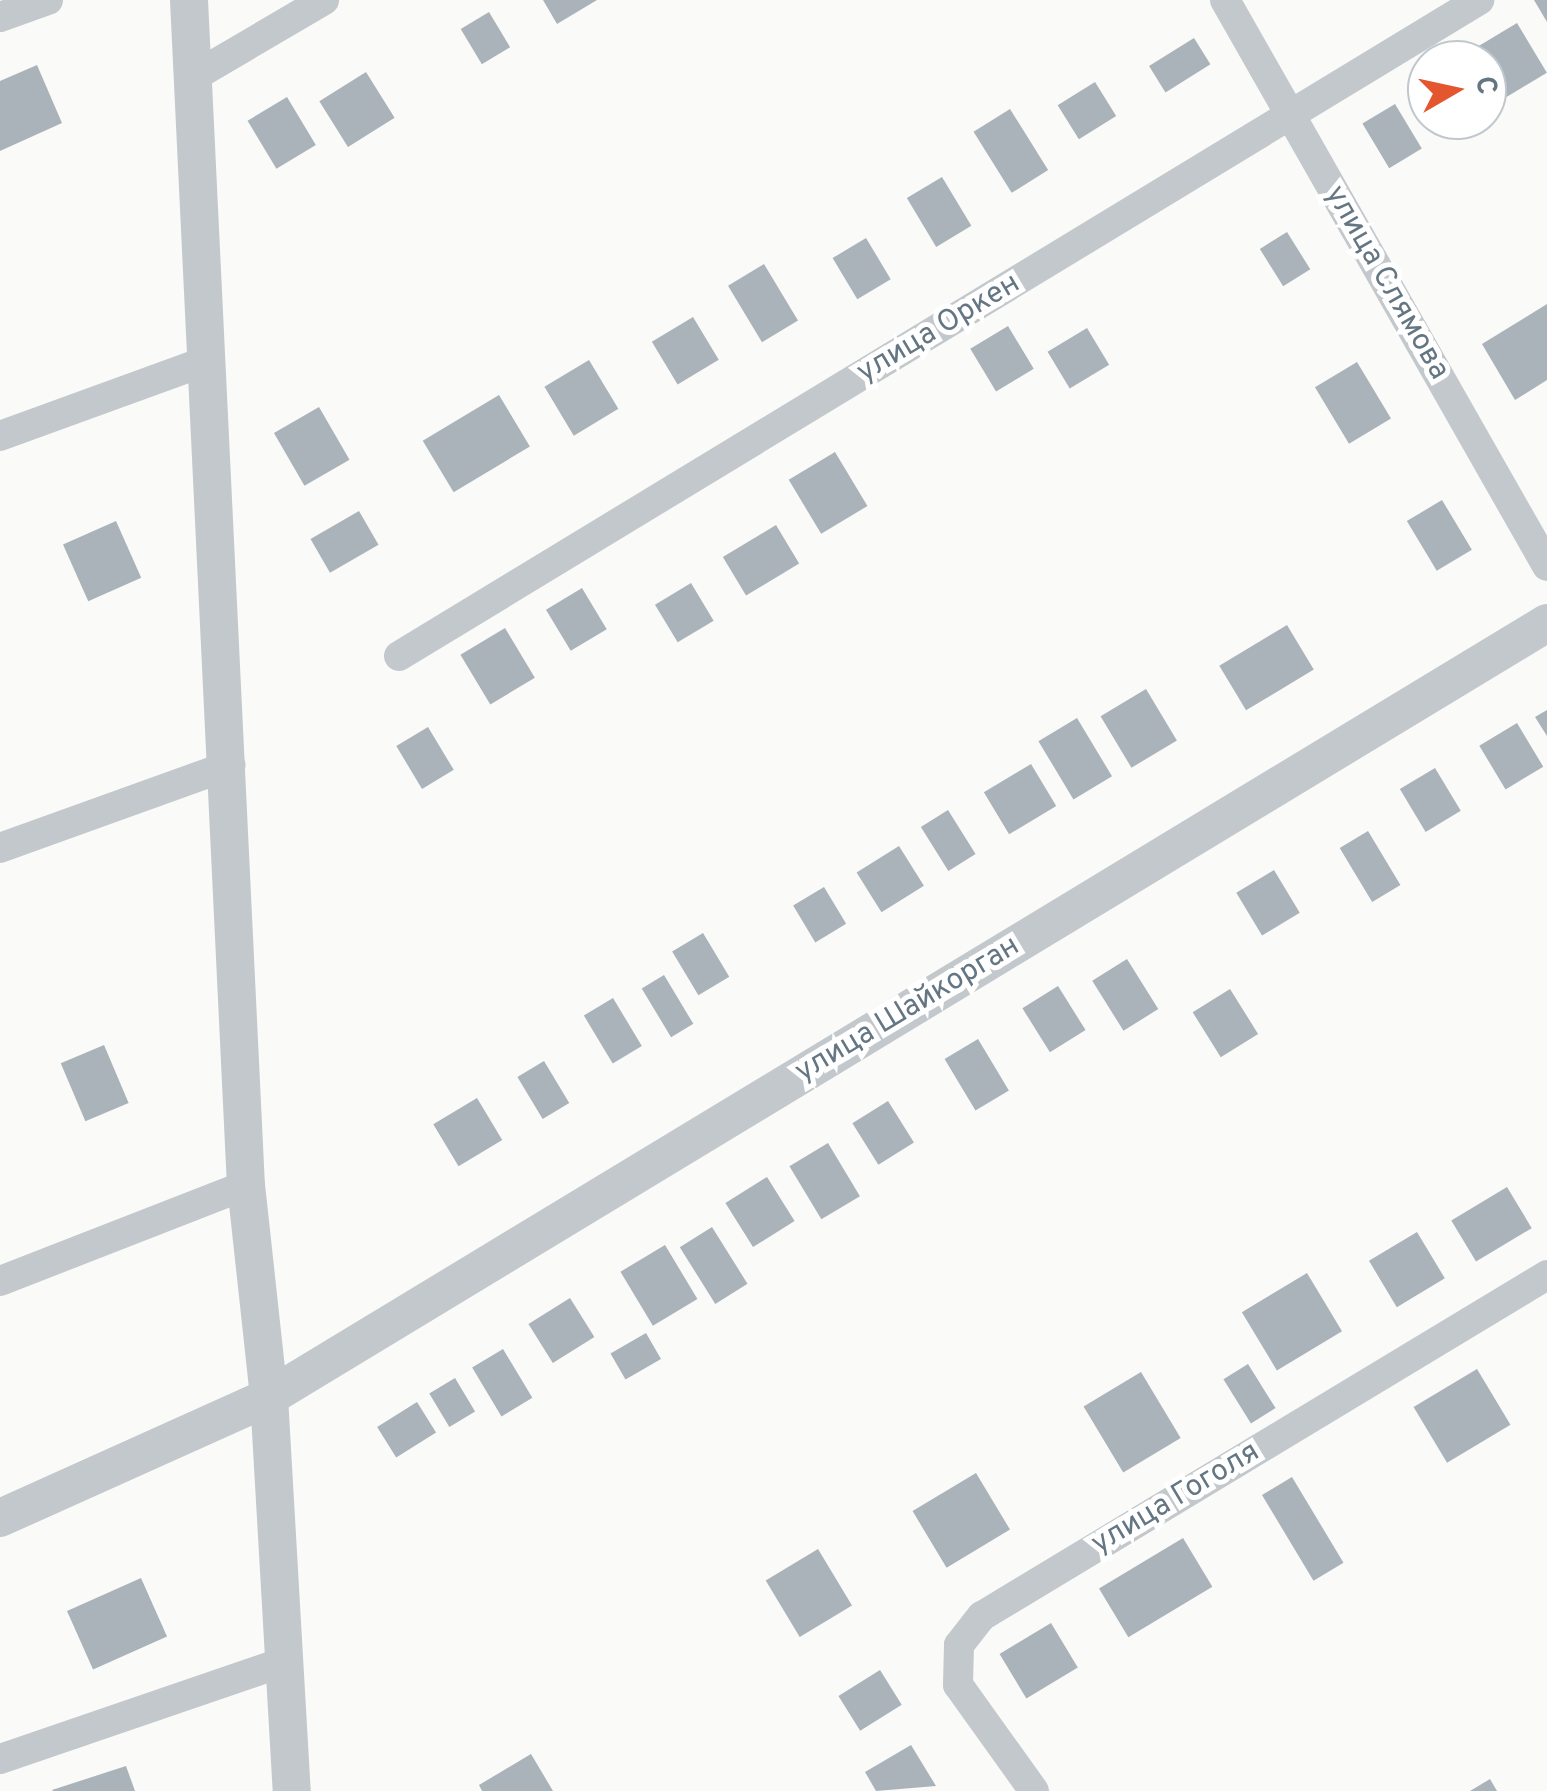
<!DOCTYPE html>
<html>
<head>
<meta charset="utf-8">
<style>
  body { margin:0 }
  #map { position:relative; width:1547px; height:1791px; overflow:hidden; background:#fafaf8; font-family:Overpass,sans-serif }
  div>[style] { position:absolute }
  .building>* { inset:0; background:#aab3b9; transform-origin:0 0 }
  .minor>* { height:30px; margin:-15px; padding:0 15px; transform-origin:15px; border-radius:15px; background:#c3c8cc }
  .tertiary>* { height:38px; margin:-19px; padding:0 19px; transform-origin:19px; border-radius:19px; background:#c3c8cc }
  span { translate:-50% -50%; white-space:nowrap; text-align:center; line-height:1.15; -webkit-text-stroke:10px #fff; paint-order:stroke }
  .street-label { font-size:30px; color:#657683 }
  .north { position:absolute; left:1407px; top:40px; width:100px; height:100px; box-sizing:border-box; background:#fff; border:2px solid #c1c8cd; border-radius:50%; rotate:81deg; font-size:28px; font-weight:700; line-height:40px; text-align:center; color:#657683 }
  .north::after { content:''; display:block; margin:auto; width:35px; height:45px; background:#e4572e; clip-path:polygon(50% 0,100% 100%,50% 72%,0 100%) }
</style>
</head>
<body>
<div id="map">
  <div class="building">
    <div style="clip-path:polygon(543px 0,597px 0,557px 24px)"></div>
    <div style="clip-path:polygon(1534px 0,1547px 0,1547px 22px)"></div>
    <div style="left:489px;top:12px;width:41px;height:33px;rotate:59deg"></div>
    <div style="left:1517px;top:23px;width:58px;height:49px;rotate:59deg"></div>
    <div style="left:1194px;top:38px;width:31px;height:53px;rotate:58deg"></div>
    <div style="clip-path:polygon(37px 65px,62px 123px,0 151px,0 81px)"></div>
    <div style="left:366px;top:72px;width:54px;height:55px;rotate:58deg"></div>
    <div style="left:1095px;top:82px;width:40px;height:44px;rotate:58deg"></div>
    <div style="left:287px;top:97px;width:56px;height:46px;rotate:59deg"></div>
    <div style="left:1395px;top:104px;width:52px;height:38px;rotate:59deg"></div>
    <div style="left:1010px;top:109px;width:72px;height:43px;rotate:58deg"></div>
    <div style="left:942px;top:177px;width:57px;height:41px;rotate:59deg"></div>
    <div style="left:1287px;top:232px;width:44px;height:32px;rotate:58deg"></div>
    <div style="left:866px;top:238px;width:48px;height:39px;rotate:59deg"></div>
    <div style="left:764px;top:264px;width:66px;height:42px;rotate:59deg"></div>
    <div style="clip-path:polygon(1547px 304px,1547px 380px,1515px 400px,1482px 344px)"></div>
    <div style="left:693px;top:317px;width:50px;height:48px;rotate:59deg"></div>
    <div style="left:1008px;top:326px;width:50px;height:44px;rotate:59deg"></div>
    <div style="left:1087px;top:328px;width:43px;height:46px;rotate:59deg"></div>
    <div style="left:589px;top:360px;width:57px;height:52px;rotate:59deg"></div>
    <div style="left:1357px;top:362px;width:66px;height:49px;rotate:59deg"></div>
    <div style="left:499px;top:395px;width:60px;height:89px;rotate:59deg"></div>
    <div style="left:319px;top:407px;width:61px;height:52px;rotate:60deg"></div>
    <div style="left:835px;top:452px;width:63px;height:54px;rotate:59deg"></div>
    <div style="left:1442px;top:500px;width:58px;height:41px;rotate:59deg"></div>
    <div style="left:359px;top:511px;width:39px;height:56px;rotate:60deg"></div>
    <div style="left:116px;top:521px;width:62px;height:58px;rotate:66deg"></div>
    <div style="left:776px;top:525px;width:45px;height:62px;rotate:59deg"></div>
    <div style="left:691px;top:583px;width:44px;height:42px;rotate:59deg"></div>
    <div style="left:582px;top:588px;width:48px;height:42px;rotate:59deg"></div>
    <div style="left:1287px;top:625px;width:52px;height:79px;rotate:59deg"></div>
    <div style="left:505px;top:628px;width:58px;height:52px;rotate:59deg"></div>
    <div style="left:1146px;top:689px;width:60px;height:53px;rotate:59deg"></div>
    <div style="clip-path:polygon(1547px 710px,1547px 736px,1535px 717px)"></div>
    <div style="left:1077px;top:718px;width:68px;height:45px;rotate:59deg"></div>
    <div style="left:1517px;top:723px;width:51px;height:44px;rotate:59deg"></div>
    <div style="left:428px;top:727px;width:50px;height:37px;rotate:59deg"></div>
    <div style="left:1031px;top:764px;width:49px;height:55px;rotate:59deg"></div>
    <div style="left:1435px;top:768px;width:50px;height:41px;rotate:59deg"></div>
    <div style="left:948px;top:810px;width:52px;height:32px;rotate:58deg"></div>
    <div style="left:1368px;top:831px;width:63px;height:33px;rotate:59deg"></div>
    <div style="left:899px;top:846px;width:47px;height:50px;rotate:58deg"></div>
    <div style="left:1274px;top:870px;width:50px;height:44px;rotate:59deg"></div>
    <div style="left:824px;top:887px;width:43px;height:36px;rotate:59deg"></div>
    <div style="left:703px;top:933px;width:51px;height:36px;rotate:59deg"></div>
    <div style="left:1127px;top:959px;width:59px;height:41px;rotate:58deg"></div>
    <div style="left:664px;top:975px;width:57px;height:26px;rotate:59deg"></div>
    <div style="left:1058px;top:986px;width:52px;height:42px;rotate:58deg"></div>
    <div style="left:1230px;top:989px;width:53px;height:44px;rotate:58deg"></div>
    <div style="left:613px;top:998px;width:56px;height:34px;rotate:59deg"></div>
    <div style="left:978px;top:1039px;width:60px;height:39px;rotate:59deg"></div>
    <div style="left:104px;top:1045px;width:63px;height:47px;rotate:67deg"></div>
    <div style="left:544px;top:1061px;width:49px;height:31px;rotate:59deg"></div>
    <div style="left:477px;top:1098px;width:49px;height:51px;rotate:59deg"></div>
    <div style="left:888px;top:1101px;width:49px;height:42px;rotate:58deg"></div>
    <div style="left:828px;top:1143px;width:62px;height:45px;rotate:59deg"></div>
    <div style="left:767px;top:1177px;width:52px;height:49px;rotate:58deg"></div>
    <div style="left:1507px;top:1187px;width:48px;height:65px;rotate:59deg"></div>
    <div style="left:712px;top:1227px;width:67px;height:38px;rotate:58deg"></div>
    <div style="left:1417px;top:1232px;width:54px;height:56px;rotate:59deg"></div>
    <div style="left:665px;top:1245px;width:63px;height:52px;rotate:59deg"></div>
    <div style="left:1307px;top:1273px;width:68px;height:76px;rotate:59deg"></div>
    <div style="left:570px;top:1298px;width:46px;height:49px;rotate:58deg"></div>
    <div style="left:646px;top:1333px;width:30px;height:41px;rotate:60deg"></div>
    <div style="left:503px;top:1349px;width:57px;height:36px;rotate:59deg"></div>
    <div style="left:1248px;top:1364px;width:52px;height:29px;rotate:58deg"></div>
    <div style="left:1477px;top:1369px;width:65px;height:74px;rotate:59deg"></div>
    <div style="left:1141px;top:1372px;width:77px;height:67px;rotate:59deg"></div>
    <div style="left:455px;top:1378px;width:39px;height:30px;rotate:59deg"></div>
    <div style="left:417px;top:1402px;width:36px;height:47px;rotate:58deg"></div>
    <div style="left:976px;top:1473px;width:66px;height:74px;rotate:59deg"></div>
    <div style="left:1292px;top:1477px;width:100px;height:35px;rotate:59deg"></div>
    <div style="left:1183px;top:1538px;width:57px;height:98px;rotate:59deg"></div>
    <div style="left:818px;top:1549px;width:66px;height:61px;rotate:59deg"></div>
    <div style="left:141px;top:1578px;width:64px;height:81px;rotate:66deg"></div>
    <div style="left:1051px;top:1623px;width:52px;height:60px;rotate:59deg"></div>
    <div style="left:880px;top:1670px;width:41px;height:49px;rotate:58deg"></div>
    <div style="clip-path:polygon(911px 1745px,936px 1786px,876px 1791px,865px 1772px)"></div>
    <div style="clip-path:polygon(531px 1754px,553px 1791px,482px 1791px,479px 1785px)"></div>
    <div style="clip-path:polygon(126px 1766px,135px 1791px,53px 1791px,52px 1790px)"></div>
    <div style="clip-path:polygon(1490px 1779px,1497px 1791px,1470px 1791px)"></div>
  </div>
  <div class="minor">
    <div style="left:1225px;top:0;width:651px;rotate:60.36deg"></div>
    <div style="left:0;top:17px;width:51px;rotate:-19.5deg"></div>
    <div style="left:193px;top:77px;width:152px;rotate:-30.4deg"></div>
    <div style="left:0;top:436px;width:219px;rotate:-20deg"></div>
    <div style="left:399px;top:656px;width:1264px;rotate:-31.27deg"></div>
    <div style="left:0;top:848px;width:245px;rotate:-19.8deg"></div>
    <div style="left:0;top:1281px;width:264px;rotate:-21.3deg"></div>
    <div style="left:0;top:1759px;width:302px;rotate:-18.9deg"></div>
    <div style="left:1034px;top:1791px;width:130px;rotate:-125.6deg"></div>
    <div style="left:958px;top:1685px;width:40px;rotate:-88.6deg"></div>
    <div style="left:959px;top:1645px;width:37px;rotate:-52deg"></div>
    <div style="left:982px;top:1616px;width:660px;rotate:-31.11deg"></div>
  </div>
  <div class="tertiary">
    <div style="left:189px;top:0;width:1186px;rotate:87.25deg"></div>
    <div style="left:246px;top:1185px;width:213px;rotate:83.8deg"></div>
    <div style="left:269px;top:1397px;width:395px;rotate:86.7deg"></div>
    <div style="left:0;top:1518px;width:295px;rotate:-24.2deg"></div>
    <div style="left:269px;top:1397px;width:1494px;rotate:-31.2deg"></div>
  </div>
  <div class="street-label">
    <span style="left:1386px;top:283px;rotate:60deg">улица Слямова</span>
    <span style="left:939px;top:329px;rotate:-31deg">улица Оркен</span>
    <span style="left:908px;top:1010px;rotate:-31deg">улица Шайкорган</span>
    <span style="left:1176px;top:1499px;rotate:-31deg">улица Гоголя</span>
  </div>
  <div class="north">С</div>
</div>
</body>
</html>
